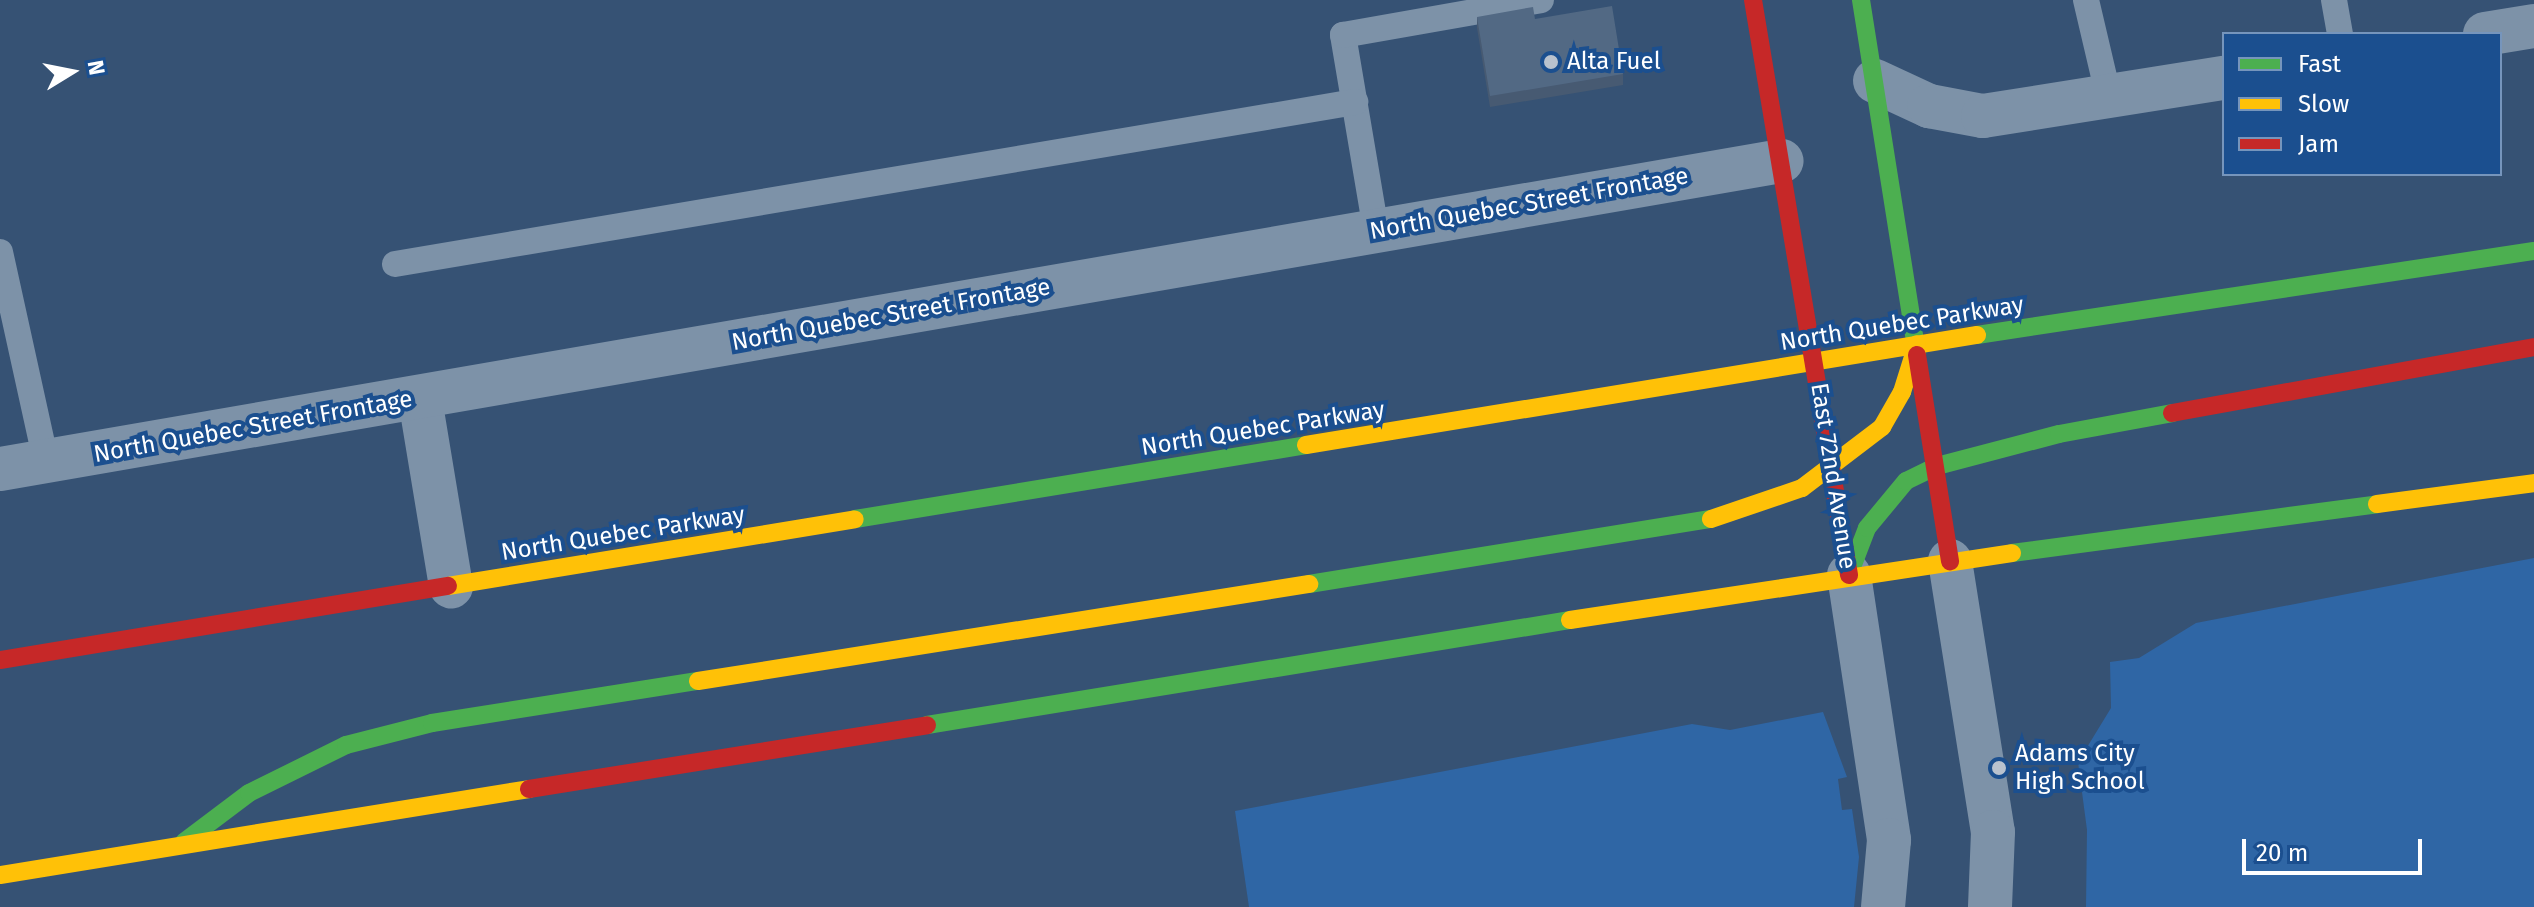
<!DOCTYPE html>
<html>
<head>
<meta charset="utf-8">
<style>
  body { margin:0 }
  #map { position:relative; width:2534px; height:907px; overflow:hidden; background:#365274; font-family:"Fira Sans",sans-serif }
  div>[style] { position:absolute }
  .green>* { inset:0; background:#2f66a5 }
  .lane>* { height:26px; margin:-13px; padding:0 13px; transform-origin:13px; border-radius:13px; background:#7d92a8 }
  .street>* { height:44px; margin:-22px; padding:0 22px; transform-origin:22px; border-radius:22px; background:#7d92a8 }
  .fast>* { height:18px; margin:-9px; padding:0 9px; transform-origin:9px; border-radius:9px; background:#4caf50 }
  .slow>* { height:18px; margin:-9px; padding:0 9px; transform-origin:9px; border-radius:9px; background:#ffc107 }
  .jam>* { height:18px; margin:-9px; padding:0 9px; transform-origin:9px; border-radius:9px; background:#c62828 }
  .wall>* { inset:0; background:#475a72 }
  .building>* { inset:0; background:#526984 }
  .dots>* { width:22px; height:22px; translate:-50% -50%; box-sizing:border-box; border:4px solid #1b4f8f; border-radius:50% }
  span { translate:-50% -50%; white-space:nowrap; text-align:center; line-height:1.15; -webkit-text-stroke:8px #1b4f8f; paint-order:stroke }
  .poi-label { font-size:24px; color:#fff }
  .left { translate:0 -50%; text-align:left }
  .street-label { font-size:24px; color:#fff }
  .legend { position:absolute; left:2222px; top:32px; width:280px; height:144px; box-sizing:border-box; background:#1b4f8f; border:2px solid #7695bc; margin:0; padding:10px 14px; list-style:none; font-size:24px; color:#fff }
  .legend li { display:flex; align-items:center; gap:16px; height:40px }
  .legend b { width:40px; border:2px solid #7695bc }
  .north { position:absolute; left:32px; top:32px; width:80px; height:80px; -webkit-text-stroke:6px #1b4f8f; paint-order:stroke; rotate:80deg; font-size:22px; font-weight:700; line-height:32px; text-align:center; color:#fff }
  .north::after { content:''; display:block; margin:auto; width:28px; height:36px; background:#fff; clip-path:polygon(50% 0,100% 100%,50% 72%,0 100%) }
  .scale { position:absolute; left:2242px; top:839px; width:180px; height:36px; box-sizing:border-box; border:4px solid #fff; border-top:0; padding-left:10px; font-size:24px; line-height:28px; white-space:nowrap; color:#fff; -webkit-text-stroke:6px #1b4f8f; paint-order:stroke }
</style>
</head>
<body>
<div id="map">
  <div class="green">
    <div style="clip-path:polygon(2534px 558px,2534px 907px,2086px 907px,2087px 830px,2078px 762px,2111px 708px,2110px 662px,2139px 658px,2196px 623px)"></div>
    <div style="clip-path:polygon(1823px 712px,1847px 777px,1838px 779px,1842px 810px,1852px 809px,1859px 857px,1854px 907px,1249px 907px,1235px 811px,1692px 724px,1730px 730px)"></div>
  </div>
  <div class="lane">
    <div style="left:2086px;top:0;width:101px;rotate:76.8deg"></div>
    <div style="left:2334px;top:0;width:35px;rotate:80deg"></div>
    <div style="left:1376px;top:230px;width:198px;rotate:-99.6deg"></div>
    <div style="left:1343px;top:35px;width:201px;rotate:-10deg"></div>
    <div style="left:0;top:252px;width:215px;rotate:77.6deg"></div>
    <div style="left:395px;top:264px;width:974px;rotate:-9.58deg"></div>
  </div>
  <div class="street">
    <div style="left:2485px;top:34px;width:50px;rotate:-9.3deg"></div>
    <div style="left:1875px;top:81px;width:60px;rotate:24.8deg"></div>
    <div style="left:1929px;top:106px;width:55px;rotate:10.5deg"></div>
    <div style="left:1983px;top:116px;width:244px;rotate:-9deg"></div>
    <div style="left:420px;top:399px;width:190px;rotate:80.6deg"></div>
    <div style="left:0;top:469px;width:1808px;rotate:-9.81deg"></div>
    <div style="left:1950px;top:561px;width:274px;rotate:81deg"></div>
    <div style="left:1993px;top:832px;width:75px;rotate:92.3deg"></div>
    <div style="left:1849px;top:575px;width:268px;rotate:81.4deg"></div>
    <div style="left:1889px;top:840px;width:67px;rotate:95.1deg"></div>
  </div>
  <div class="fast">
    <div style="left:1861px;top:0;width:359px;rotate:81deg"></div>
    <div style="left:1977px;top:335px;width:563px;rotate:-8.58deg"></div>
    <div style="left:855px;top:519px;width:457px;rotate:-9.3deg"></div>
    <div style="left:2012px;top:553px;width:368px;rotate:-7.6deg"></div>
    <div style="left:1849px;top:575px;width:50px;rotate:-69deg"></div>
    <div style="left:1867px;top:528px;width:61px;rotate:-50.3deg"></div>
    <div style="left:1906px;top:481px;width:34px;rotate:-26deg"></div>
    <div style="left:1937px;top:466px;width:126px;rotate:-14.7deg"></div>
    <div style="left:2059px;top:434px;width:115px;rotate:-10.5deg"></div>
    <div style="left:1309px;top:584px;width:407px;rotate:-9.2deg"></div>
    <div style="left:927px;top:725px;width:652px;rotate:-9.27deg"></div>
    <div style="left:184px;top:842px;width:81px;rotate:-37deg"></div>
    <div style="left:249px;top:793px;width:108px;rotate:-26.3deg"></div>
    <div style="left:346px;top:745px;width:89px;rotate:-14.3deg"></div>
    <div style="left:432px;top:723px;width:269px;rotate:-9deg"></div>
  </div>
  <div class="slow">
    <div style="left:1306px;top:445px;width:680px;rotate:-9.31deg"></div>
    <div style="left:2377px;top:504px;width:158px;rotate:-7.6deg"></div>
    <div style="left:1711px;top:519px;width:96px;rotate:-18.8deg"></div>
    <div style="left:1802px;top:488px;width:101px;rotate:-37.3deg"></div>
    <div style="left:1882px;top:427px;width:40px;rotate:-60.3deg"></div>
    <div style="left:1902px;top:392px;width:50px;rotate:-72.6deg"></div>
    <div style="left:448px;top:586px;width:412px;rotate:-9.3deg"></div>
    <div style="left:1570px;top:620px;width:447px;rotate:-8.6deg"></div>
    <div style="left:698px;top:681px;width:619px;rotate:-9.02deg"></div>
    <div style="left:0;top:875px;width:536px;rotate:-9.23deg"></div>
  </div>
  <div class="jam">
    <div style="left:1753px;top:0;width:583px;rotate:80.52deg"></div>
    <div style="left:1917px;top:355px;width:209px;rotate:80.9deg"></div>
    <div style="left:2172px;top:413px;width:368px;rotate:-10.3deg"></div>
    <div style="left:0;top:660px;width:454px;rotate:-9.4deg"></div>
    <div style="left:529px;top:789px;width:403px;rotate:-9.1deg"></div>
  </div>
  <div class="wall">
    <div style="clip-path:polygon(1477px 17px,1623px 74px,1623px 85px,1490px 107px,1477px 28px)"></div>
  </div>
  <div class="building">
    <div style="clip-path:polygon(1612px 6px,1623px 74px,1490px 96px,1477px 17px,1533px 7px,1535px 19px)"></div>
  </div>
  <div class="dots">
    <div style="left:1551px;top:62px;background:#b9c2ce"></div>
    <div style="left:1999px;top:768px;background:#b9c2ce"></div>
  </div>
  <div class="poi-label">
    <span class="left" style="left:1567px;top:62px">Alta Fuel</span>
    <span class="left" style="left:2015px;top:768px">Adams City<br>High School</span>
  </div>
  <div class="street-label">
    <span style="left:1529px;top:204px;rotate:-10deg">North Quebec Street Frontage</span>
    <span style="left:891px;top:315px;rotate:-10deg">North Quebec Street Frontage</span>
    <span style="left:1902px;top:324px;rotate:-9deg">North Quebec Parkway</span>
    <span style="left:253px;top:427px;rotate:-10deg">North Quebec Street Frontage</span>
    <span style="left:1263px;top:429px;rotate:-9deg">North Quebec Parkway</span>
    <span style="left:1833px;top:476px;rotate:81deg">East 72nd Avenue</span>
    <span style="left:623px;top:534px;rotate:-9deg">North Quebec Parkway</span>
  </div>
  <ul class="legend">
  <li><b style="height:10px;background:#4caf50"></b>Fast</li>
  <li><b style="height:10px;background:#ffc107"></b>Slow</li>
  <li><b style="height:10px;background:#c62828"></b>Jam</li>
  </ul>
  <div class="north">N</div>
  <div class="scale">20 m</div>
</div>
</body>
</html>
